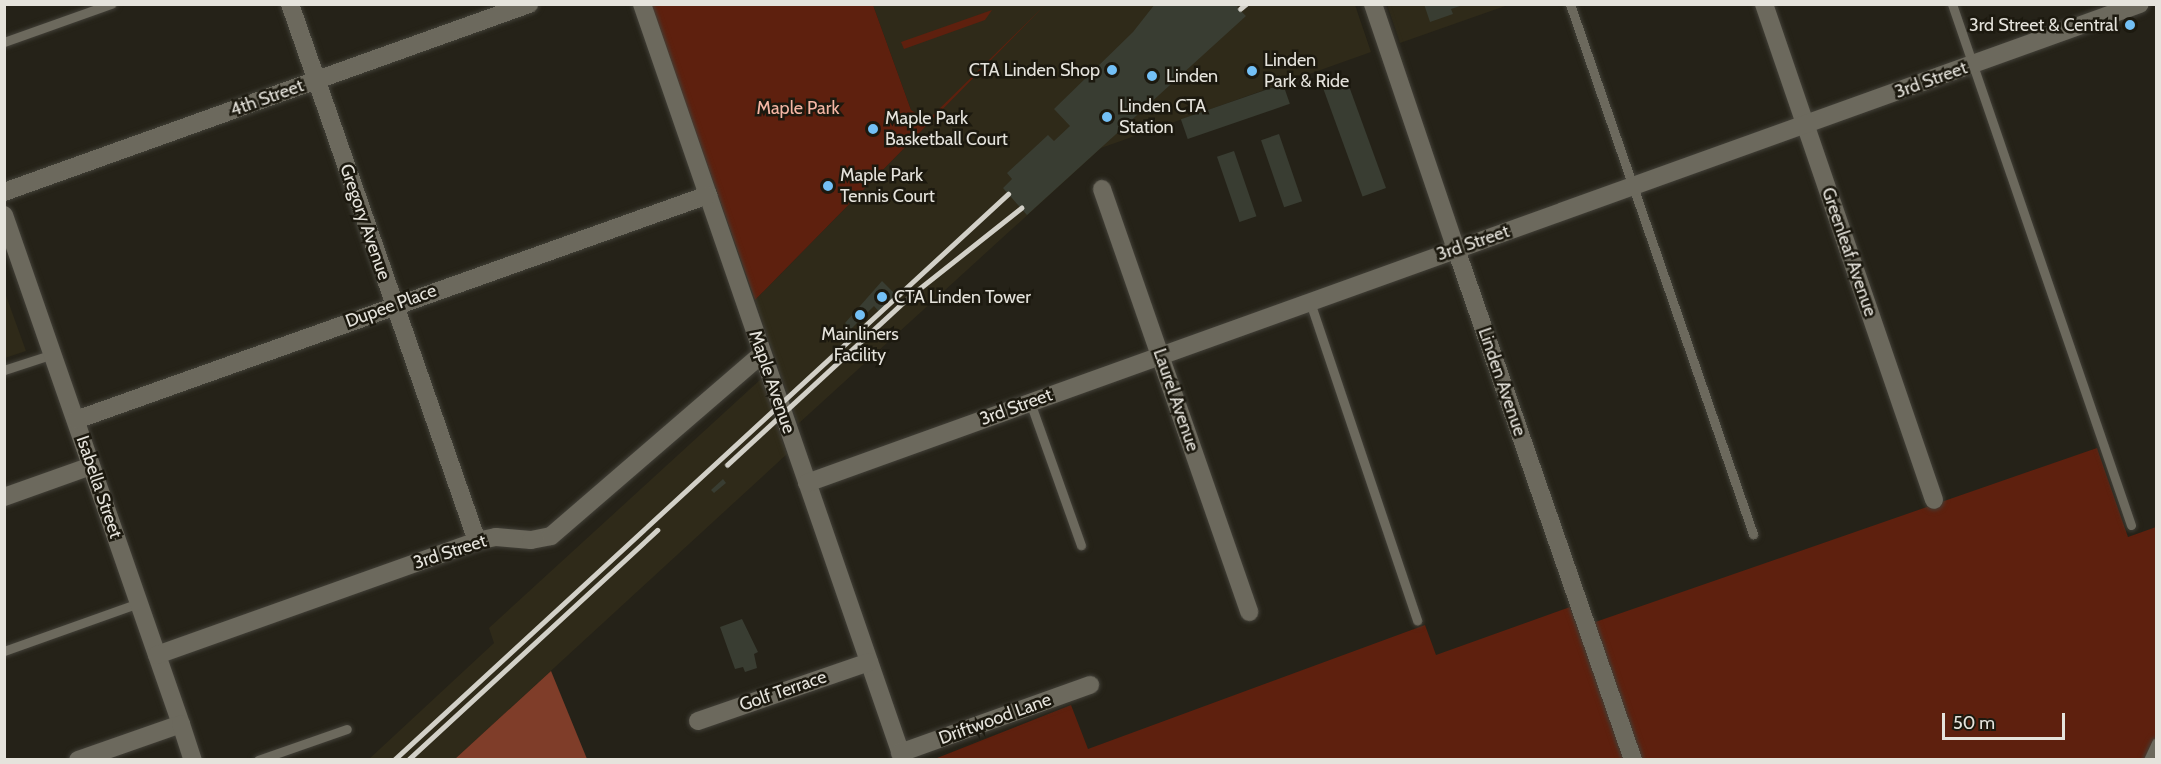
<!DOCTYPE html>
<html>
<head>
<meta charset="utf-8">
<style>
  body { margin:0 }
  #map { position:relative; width:2161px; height:764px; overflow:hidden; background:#252218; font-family:Cabin,sans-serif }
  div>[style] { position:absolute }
  .built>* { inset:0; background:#2f2a19 }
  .green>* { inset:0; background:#5e200e }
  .forest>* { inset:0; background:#7f3d29 }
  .building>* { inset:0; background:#393d32; transform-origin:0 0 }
  .roads { filter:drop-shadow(0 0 2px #424038) drop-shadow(0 0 2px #424038) }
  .service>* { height:9px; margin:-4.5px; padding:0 4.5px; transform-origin:4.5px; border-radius:4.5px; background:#6c695d }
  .minor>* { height:18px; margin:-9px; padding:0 9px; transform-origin:9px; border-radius:9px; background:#6c695d }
  .tertiary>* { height:18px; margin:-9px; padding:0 9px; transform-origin:9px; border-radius:9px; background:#6c695d }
  .rail>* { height:4.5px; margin:-2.25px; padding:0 2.25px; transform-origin:2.25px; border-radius:2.25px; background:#d2d0c8 }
  .dots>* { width:16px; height:16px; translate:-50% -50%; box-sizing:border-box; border:3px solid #1c190f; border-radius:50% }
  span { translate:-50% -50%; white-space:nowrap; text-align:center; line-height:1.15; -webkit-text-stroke:5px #1c190f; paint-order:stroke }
  .poi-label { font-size:18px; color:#e5e3dc }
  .right { translate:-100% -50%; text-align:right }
  .left { translate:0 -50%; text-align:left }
  .street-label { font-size:18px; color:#e5e3dc }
  .park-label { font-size:18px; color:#f5b7a5 }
  .frame { position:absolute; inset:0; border:6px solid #e5e3dc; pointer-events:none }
  .scale { position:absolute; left:1942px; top:713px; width:123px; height:27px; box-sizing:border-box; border:3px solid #e5e3dc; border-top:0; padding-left:8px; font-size:18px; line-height:21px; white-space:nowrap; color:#e5e3dc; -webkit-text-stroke:4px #1c190f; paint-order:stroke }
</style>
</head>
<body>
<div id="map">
  <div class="built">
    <div style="clip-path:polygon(1387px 4px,1508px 5px,1400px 43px)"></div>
    <div style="clip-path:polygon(873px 5px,1355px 5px,1371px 52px,1101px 148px,798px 424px,755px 300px,931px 121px,918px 117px,911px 110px)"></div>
    <div style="clip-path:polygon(4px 290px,26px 351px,5px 358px,4px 358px)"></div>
    <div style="clip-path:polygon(761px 379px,787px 454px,455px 759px,368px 760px,494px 643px,489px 628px)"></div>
  </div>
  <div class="green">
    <div style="clip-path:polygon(651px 5px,873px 5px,911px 110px,925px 119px,930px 118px,1045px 5px,755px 300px)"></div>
    <div style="clip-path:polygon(992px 10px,985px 20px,904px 49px,901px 42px)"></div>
    <div style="clip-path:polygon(2097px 448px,2128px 537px,2156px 527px,2156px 759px,932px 760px,1071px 705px,1088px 749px,1425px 625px,1436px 655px,1570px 607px,1578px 628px)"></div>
  </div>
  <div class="forest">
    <div style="clip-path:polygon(551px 671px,587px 759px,455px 759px)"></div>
  </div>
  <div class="building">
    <div style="clip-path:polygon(1155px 4px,1241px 4px,1237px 7px,1246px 16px,1027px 215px,1003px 188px,1012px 179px,1007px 173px,1048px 135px,1054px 141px,1070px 126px,1054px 109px,1133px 32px)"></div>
    <div style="clip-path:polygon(1424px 4px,1463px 4px,1463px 5px,1451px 9px,1453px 14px,1430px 22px)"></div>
    <div style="left:1346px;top:78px;width:117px;height:25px;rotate:70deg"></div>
    <div style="left:1283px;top:84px;width:21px;height:108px;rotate:71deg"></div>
    <div style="left:1279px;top:134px;width:71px;height:19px;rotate:71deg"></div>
    <div style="left:1234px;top:151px;width:69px;height:18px;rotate:71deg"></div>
    <div style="clip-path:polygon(882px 281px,898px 297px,881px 314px,874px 306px,851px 329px,845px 323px)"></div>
    <div style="clip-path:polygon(723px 479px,726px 483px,714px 493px,711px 490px)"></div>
    <div style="clip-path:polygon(742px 619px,758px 652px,754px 654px,757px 668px,745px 672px,743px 667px,735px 669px,720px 627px)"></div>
  </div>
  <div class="roads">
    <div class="service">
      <div style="left:1570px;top:4px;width:561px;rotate:70.95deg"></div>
      <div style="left:1952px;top:4px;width:551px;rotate:71.04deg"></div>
      <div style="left:4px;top:42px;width:114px;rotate:-19.6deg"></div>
      <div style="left:1310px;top:302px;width:336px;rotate:71.4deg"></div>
      <div style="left:4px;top:370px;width:52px;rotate:-18.1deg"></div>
      <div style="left:1030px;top:402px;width:152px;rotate:70.4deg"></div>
      <div style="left:4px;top:651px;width:143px;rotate:-19.6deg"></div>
      <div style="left:258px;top:760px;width:94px;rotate:-19.2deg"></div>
      <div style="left:2148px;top:760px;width:19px;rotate:-65deg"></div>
    </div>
    <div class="minor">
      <div style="left:290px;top:4px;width:569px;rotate:70.8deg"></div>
      <div style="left:642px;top:4px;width:800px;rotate:70.95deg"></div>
      <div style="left:1764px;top:4px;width:524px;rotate:71.08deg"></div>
      <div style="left:1102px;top:189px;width:448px;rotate:70.8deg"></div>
      <div style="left:4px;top:192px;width:558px;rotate:-19.7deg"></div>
      <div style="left:4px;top:215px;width:539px;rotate:70.83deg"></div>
      <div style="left:181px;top:724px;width:109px;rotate:160.7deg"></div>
      <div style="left:1456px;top:249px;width:541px;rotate:70.89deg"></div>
      <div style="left:76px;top:420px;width:671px;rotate:-19.6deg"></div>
      <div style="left:807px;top:483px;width:1416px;rotate:-19.77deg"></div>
      <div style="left:4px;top:497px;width:92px;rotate:-19.6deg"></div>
      <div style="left:157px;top:655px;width:340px;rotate:-19.6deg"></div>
      <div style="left:477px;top:541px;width:19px;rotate:-12deg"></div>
      <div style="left:496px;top:537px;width:35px;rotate:5deg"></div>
      <div style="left:531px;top:540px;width:20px;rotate:-11deg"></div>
      <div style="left:551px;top:536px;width:279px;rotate:-40.8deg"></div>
      <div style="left:698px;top:721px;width:181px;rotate:-19deg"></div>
      <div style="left:900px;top:753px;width:202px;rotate:-19.7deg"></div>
    </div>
    <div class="tertiary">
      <div style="left:1373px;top:4px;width:259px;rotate:71.3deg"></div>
      <div style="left:181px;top:724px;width:38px;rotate:72deg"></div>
    </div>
  </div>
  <div class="rail">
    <div style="left:1240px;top:9px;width:8px;rotate:-40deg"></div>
    <div style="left:727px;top:465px;width:249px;rotate:-42.7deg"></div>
    <div style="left:910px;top:296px;width:142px;rotate:-38.4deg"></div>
    <div style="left:394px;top:760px;width:835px;rotate:-42.67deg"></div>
    <div style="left:408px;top:760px;width:339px;rotate:-42.7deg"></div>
  </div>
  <div class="dots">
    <div style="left:2130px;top:25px;background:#73c0f6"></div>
    <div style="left:1112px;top:70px;background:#73c0f6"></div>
    <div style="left:1252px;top:71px;background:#73c0f6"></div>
    <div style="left:1152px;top:76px;background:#73c0f6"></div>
    <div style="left:1107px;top:117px;background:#73c0f6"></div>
    <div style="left:873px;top:129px;background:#73c0f6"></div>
    <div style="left:828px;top:186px;background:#73c0f6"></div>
    <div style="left:882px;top:297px;background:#73c0f6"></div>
    <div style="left:860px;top:315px;background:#73c0f6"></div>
  </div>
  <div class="poi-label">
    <span class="right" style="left:2118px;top:25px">3rd Street &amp; Central</span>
    <span class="left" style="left:1264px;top:71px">Linden<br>Park &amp; Ride</span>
    <span class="right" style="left:1100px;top:70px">CTA Linden Shop</span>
    <span class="left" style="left:1166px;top:76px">Linden</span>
    <span class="left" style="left:1119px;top:117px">Linden CTA<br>Station</span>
    <span class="left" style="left:885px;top:129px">Maple Park<br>Basketball Court</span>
    <span class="left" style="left:840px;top:186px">Maple Park<br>Tennis Court</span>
    <span class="left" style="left:894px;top:297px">CTA Linden Tower</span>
    <span style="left:860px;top:345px">Mainliners<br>Facility</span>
  </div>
  <div class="street-label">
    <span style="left:1931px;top:80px;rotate:-20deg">3rd Street</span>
    <span style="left:267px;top:98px;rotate:-20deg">4th Street</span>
    <span style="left:365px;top:222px;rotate:71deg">Gregory Avenue</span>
    <span style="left:1473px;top:243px;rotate:-19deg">3rd Street</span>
    <span style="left:1849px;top:252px;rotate:71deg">Greenleaf Avenue</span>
    <span style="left:391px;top:306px;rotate:-20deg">Dupee Place</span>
    <span style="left:772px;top:382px;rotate:71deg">Maple Avenue</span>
    <span style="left:1502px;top:382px;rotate:71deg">Linden Avenue</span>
    <span style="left:1176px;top:400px;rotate:71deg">Laurel Avenue</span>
    <span style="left:1016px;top:407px;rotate:-20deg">3rd Street</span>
    <span style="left:99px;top:487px;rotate:71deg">Isabella Street</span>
    <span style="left:450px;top:552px;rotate:-18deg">3rd Street</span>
    <span style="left:783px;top:691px;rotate:-19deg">Golf Terrace</span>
    <span style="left:995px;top:719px;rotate:-20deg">Driftwood Lane</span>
  </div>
  <div class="park-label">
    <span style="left:798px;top:108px">Maple Park</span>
  </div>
  <div class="frame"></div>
  <div class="scale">50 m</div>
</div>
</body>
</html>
